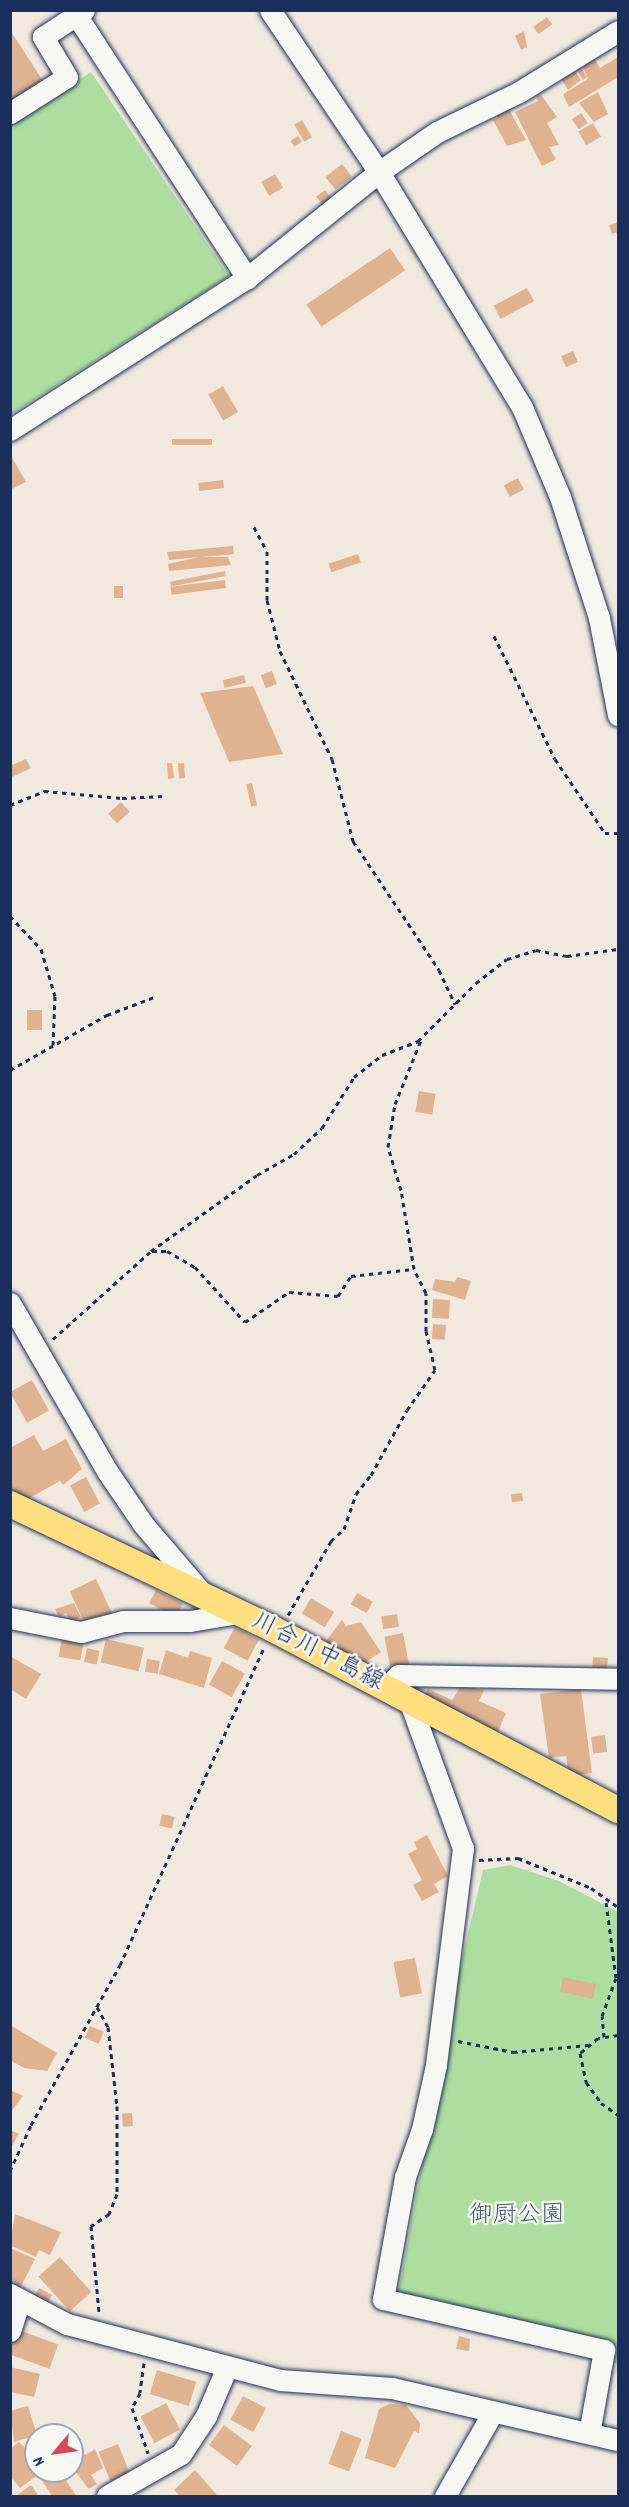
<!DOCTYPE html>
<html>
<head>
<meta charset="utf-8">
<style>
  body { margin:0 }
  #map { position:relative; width:629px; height:2507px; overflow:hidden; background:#f1e9de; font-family:Dekko,"Klee One",sans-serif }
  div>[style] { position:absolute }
  .green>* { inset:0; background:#aede9f }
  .building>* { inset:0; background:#dfb38f; transform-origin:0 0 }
  .path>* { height:3px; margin-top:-1.5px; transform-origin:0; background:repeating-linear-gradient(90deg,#1b2f5e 0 4.5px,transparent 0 9px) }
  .roads { filter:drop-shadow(0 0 2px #1b2f5e) drop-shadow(0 0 2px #1b2f5e) }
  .minor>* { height:21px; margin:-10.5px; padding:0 10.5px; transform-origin:10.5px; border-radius:10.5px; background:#f6f6f2 }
  .major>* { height:26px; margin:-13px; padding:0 13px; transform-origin:13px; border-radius:13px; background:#fedf80 }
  span { translate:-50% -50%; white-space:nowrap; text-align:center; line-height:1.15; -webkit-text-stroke:5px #f6f6f2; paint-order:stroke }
  .street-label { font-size:24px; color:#1b2f5e }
  .park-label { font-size:24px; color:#405b6e }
  .frame { position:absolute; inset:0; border:12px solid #1b2f5e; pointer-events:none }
  .north { position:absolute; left:24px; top:2423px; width:60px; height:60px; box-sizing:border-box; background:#f6f6f2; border:2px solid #9ea6b7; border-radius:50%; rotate:241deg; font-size:16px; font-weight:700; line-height:24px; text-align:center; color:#1b2f5e }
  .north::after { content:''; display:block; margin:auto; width:21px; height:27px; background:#d1495b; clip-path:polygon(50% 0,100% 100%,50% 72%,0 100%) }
</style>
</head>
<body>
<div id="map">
  <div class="green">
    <div style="clip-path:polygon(91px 72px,229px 276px,11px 414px,11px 124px)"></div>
    <div style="clip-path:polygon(510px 1865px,559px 1881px,618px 1912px,618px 2364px,614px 2363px,613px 2346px,398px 2295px,450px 2011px,483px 1870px)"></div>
  </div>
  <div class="building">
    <div style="left:547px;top:17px;width:9px;height:17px;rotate:54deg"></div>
    <div style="clip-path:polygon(10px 30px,43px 81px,10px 102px)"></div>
    <div style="clip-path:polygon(524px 31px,527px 47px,521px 50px,515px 36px)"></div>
    <div style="clip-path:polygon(591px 53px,600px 68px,618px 57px,618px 77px,569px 107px,563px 94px,588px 79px,580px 60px)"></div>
    <div style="clip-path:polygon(578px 63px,587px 77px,583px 80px,574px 65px)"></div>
    <div style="clip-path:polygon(572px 67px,581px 80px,568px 90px,559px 75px)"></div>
    <div style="clip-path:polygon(598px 92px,608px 114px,594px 122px,579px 103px)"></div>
    <div style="clip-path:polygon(541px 95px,557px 117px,547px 123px,559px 145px,549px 147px,556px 159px,542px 166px,515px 112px,538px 101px,536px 96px)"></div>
    <div style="clip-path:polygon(507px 106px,526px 140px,507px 146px,493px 120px,498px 118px,495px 112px)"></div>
    <div style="left:581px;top:113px;width:12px;height:11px;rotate:55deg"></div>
    <div style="left:302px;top:120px;width:20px;height:9px;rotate:60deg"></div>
    <div style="left:593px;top:123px;width:16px;height:17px;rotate:60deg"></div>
    <div style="left:298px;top:136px;width:7px;height:9px;rotate:56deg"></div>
    <div style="left:342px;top:164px;width:16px;height:21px;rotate:52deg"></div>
    <div style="left:275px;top:174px;width:16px;height:16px;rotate:60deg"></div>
    <div style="left:325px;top:190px;width:10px;height:11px;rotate:53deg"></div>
    <div style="clip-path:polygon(618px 222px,618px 232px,612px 234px,609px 225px)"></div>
    <div style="left:390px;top:248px;width:27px;height:101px;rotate:56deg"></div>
    <div style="left:527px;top:288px;width:15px;height:38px;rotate:62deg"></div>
    <div style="left:573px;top:351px;width:12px;height:13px;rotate:66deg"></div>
    <div style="left:223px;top:386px;width:30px;height:17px;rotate:60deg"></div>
    <div style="left:212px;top:439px;width:6px;height:40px;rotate:90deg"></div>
    <div style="clip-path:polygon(10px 454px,26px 482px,10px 490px)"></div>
    <div style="left:518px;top:478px;width:13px;height:16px;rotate:63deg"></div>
    <div style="left:223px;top:480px;width:8px;height:25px;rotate:83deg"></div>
    <div style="clip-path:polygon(233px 546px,234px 554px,203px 557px,228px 557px,231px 565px,169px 571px,168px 564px,199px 557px,169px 560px,167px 552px)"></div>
    <div style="left:358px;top:554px;width:9px;height:31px;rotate:72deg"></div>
    <div style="left:225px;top:571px;width:5px;height:56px;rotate:79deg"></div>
    <div style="left:225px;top:580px;width:8px;height:55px;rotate:83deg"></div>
    <div style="left:114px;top:586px;width:9px;height:12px"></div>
    <div style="left:272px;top:671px;width:14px;height:12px;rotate:69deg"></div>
    <div style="left:244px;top:675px;width:8px;height:22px;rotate:76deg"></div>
    <div style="clip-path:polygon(253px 686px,283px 754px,229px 762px,200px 693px)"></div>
    <div style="clip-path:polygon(26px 759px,31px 768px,10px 778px,10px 766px)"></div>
    <div style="clip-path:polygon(167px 763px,172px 763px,174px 778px,168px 779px)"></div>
    <div style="left:184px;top:763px;width:15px;height:6px;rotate:86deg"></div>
    <div style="left:252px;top:783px;width:23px;height:6px;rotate:77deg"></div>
    <div style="left:121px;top:802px;width:13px;height:17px;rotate:48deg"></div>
    <div style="left:27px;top:1010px;width:15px;height:20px"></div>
    <div style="left:419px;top:1091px;width:17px;height:21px;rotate:10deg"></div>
    <div style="clip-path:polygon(457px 1277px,471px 1281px,465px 1300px,432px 1290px,435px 1279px,455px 1282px)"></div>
    <div style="left:433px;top:1299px;width:17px;height:19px;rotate:3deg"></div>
    <div style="left:433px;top:1324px;width:13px;height:15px;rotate:4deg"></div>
    <div style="left:32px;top:1380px;width:35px;height:25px;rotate:61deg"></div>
    <div style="clip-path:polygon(34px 1435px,43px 1451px,66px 1439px,82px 1469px,63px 1485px,60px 1481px,26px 1500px,10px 1491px,10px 1448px)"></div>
    <div style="left:86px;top:1477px;width:30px;height:18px;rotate:62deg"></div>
    <div style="left:522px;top:1493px;width:8px;height:11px;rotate:83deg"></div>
    <div style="left:96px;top:1579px;width:40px;height:29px;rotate:65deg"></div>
    <div style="left:156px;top:1590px;width:30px;height:15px;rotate:27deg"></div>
    <div style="left:357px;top:1593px;width:18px;height:13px;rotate:29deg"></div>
    <div style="left:311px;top:1598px;width:27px;height:18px;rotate:31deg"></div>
    <div style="clip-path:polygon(74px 1603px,81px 1617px,71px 1623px,66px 1613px,59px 1617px,55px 1609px)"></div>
    <div style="left:397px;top:1614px;width:13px;height:16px;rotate:81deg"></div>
    <div style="clip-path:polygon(342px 1620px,346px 1626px,361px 1622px,381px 1652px,358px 1667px,331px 1652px,326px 1641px)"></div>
    <div style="left:235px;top:1627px;width:27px;height:24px;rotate:28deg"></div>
    <div style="left:403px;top:1633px;width:32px;height:19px;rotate:79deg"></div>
    <div style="left:62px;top:1638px;width:22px;height:19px;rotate:10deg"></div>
    <div style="left:106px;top:1639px;width:39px;height:24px;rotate:13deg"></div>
    <div style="left:87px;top:1648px;width:13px;height:14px;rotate:13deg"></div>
    <div style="clip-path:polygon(166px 1650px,188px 1658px,190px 1651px,212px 1658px,204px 1688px,159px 1674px)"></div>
    <div style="clip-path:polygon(10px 1656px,41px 1674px,26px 1699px,10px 1689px)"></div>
    <div style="left:593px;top:1657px;width:15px;height:17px;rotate:4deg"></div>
    <div style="left:147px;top:1659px;width:13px;height:13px;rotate:9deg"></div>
    <div style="left:222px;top:1661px;width:26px;height:27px;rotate:29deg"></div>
    <div style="clip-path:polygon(461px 1686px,484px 1690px,479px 1701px,506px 1713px,496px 1736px,422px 1701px,428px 1689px,452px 1700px)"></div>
    <div style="clip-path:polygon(581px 1689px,592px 1773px,569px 1776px,566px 1756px,549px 1758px,540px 1694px)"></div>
    <div style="left:605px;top:1735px;width:17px;height:14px;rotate:83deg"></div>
    <div style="left:162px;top:1814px;width:13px;height:12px;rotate:13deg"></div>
    <div style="clip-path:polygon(427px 1835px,448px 1876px,434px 1884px,439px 1892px,422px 1901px,413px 1885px,422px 1880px,408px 1854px,417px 1849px,414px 1842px)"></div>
    <div style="left:415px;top:1958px;width:36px;height:22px;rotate:79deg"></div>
    <div style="left:563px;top:1977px;width:34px;height:15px;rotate:12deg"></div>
    <div style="clip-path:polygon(10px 2025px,57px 2053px,47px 2071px,24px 2068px,10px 2060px)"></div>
    <div style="left:90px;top:2026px;width:15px;height:13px;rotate:23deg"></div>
    <div style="clip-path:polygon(10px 2090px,23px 2096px,10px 2113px)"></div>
    <div style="left:132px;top:2113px;width:13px;height:10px;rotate:86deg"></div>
    <div style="clip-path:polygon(10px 2130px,19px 2134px,10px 2149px)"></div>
    <div style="clip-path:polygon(15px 2214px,61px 2232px,50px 2255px,39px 2250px,36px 2257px,10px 2245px)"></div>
    <div style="clip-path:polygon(10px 2248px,35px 2259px,19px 2290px,10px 2286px)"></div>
    <div style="left:60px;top:2257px;width:47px;height:29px;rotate:48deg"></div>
    <div style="left:39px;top:2288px;width:15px;height:10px;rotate:28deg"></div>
    <div style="left:16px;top:2329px;width:45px;height:26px;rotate:20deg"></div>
    <div style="clip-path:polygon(459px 2336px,470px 2339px,469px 2351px,456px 2349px)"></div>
    <div style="clip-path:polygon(10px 2367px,40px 2374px,34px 2397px,10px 2392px)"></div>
    <div style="left:157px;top:2370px;width:41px;height:25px;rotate:17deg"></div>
    <div style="left:243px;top:2396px;width:26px;height:27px;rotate:28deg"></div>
    <div style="left:166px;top:2403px;width:30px;height:29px;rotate:62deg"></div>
    <div style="clip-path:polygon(389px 2404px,406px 2405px,420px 2423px,419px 2433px,414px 2431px,395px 2468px,365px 2458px,379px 2409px)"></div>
    <div style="clip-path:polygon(28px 2406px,37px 2435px,14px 2442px,10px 2411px)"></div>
    <div style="left:224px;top:2425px;width:35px;height:25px;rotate:37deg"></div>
    <div style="left:341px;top:2431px;width:22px;height:35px;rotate:21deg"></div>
    <div style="clip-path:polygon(19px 2442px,36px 2458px,36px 2471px,43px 2471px,20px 2488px,10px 2476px,10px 2449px)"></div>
    <div style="clip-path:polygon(76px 2443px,85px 2455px,95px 2449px,103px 2468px,91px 2475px,97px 2484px,89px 2489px,72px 2467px,72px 2446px)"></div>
    <div style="left:118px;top:2444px;width:32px;height:21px;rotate:68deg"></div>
    <div style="clip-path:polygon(195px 2470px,218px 2496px,180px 2496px,174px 2490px)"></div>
    <div style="clip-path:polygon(53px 2471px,59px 2471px,76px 2495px,52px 2496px,41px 2479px)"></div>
    <div style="clip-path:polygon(31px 2485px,39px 2496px,16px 2496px)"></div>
  </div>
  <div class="path">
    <div style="left:254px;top:527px;width:27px;rotate:62deg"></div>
    <div style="left:267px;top:551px;width:49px;rotate:90deg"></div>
    <div style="left:267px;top:600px;width:53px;rotate:75.7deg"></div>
    <div style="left:280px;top:651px;width:120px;rotate:64.3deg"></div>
    <div style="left:332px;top:759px;width:85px;rotate:75.6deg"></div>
    <div style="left:353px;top:841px;width:155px;rotate:56.3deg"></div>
    <div style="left:439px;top:970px;width:38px;rotate:65deg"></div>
    <div style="left:494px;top:636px;width:137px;rotate:63.6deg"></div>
    <div style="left:555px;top:759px;width:89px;rotate:56deg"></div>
    <div style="left:605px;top:833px;width:13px"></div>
    <div style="left:10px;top:805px;width:37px;rotate:-22deg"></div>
    <div style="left:44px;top:791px;width:78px;rotate:5.1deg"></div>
    <div style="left:122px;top:798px;width:42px;rotate:-2.7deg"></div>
    <div style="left:10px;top:916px;width:45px;rotate:46.8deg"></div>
    <div style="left:41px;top:949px;width:49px;rotate:73.4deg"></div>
    <div style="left:55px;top:996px;width:49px;rotate:92.3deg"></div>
    <div style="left:10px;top:1070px;width:112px;rotate:-29.6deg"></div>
    <div style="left:107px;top:1015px;width:53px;rotate:-20.8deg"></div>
    <div style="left:152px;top:1251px;width:15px"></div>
    <div style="left:167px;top:1251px;width:32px;rotate:30deg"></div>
    <div style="left:195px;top:1267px;width:74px;rotate:47.7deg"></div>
    <div style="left:245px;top:1322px;width:53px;rotate:-34.3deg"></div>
    <div style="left:289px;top:1292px;width:49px;rotate:4.7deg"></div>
    <div style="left:338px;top:1296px;width:24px;rotate:-57deg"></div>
    <div style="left:351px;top:1276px;width:62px;rotate:-6.4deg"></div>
    <div style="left:53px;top:1339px;width:132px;rotate:-41.9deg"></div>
    <div style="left:151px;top:1251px;width:130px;rotate:-35.6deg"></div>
    <div style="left:257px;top:1175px;width:43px;rotate:-29.6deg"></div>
    <div style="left:294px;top:1154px;width:38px;rotate:-43deg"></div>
    <div style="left:322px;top:1128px;width:60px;rotate:-57.9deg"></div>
    <div style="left:354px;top:1077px;width:36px;rotate:-38deg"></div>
    <div style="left:382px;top:1055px;width:39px;rotate:-21deg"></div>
    <div style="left:418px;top:1041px;width:82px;rotate:-45deg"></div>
    <div style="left:476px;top:983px;width:39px;rotate:-38deg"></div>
    <div style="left:507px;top:959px;width:30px;rotate:-17deg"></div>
    <div style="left:536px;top:950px;width:32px;rotate:11deg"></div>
    <div style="left:567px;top:956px;width:51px;rotate:-7.8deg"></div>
    <div style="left:288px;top:1615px;width:86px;rotate:-59.8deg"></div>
    <div style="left:331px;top:1541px;width:18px;rotate:-43deg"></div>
    <div style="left:344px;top:1529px;width:37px;rotate:-71deg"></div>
    <div style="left:356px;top:1494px;width:24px;rotate:-52deg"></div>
    <div style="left:371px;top:1475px;width:74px;rotate:-61deg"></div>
    <div style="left:407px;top:1410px;width:49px;rotate:-55deg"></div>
    <div style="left:435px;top:1370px;width:40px;rotate:-103deg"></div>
    <div style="left:426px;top:1331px;width:38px;rotate:-90deg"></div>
    <div style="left:426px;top:1293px;width:27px;rotate:-117deg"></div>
    <div style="left:414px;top:1269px;width:80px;rotate:-99.3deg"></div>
    <div style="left:401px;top:1190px;width:45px;rotate:-106.8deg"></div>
    <div style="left:388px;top:1147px;width:44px;rotate:-80.8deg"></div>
    <div style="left:395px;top:1104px;width:71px;rotate:-67.8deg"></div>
    <div style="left:479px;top:1860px;width:39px;rotate:-3deg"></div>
    <div style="left:518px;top:1858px;width:79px;rotate:22.3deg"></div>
    <div style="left:591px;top:1888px;width:33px;rotate:35deg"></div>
    <div style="left:97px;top:2007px;width:23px;rotate:61deg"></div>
    <div style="left:108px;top:2027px;width:80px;rotate:83.5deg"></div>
    <div style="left:117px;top:2106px;width:88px;rotate:90deg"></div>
    <div style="left:117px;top:2194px;width:22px;rotate:112deg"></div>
    <div style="left:109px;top:2214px;width:22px;rotate:146deg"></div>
    <div style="left:91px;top:2226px;width:86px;rotate:84.7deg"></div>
    <div style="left:618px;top:2035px;width:20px;rotate:171deg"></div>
    <div style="left:598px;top:2038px;width:23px;rotate:140deg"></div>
    <div style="left:580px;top:2053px;width:30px;rotate:78deg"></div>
    <div style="left:586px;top:2082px;width:26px;rotate:54deg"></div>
    <div style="left:601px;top:2103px;width:21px;rotate:35deg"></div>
    <div style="left:604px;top:2037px;width:21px;rotate:-95deg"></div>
    <div style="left:602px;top:2016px;width:40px;rotate:-69.8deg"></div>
    <div style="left:616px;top:1978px;width:77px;rotate:-97.5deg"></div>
    <div style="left:458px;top:2041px;width:56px;rotate:11.3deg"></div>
    <div style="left:513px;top:2052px;width:76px;rotate:-5.3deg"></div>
    <div style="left:10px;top:2171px;width:51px;rotate:-65.5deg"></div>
    <div style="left:31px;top:2125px;width:183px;rotate:-60.9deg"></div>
    <div style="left:120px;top:1965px;width:350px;rotate:-65.6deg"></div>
    <div style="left:144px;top:2363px;width:30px;rotate:98deg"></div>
    <div style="left:140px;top:2393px;width:17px;rotate:118deg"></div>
    <div style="left:132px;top:2408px;width:48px;rotate:70.4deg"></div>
  </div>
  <div class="roads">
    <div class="minor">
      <div style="left:73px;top:10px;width:320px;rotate:57deg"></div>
      <div style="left:270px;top:10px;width:195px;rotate:56.1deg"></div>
      <div style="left:379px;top:172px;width:275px;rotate:58.7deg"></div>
      <div style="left:522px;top:407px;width:98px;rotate:67.1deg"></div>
      <div style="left:560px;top:497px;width:127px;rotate:72.1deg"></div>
      <div style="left:599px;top:618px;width:99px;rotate:78.9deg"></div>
      <div style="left:10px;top:113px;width:67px;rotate:-32.3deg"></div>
      <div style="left:67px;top:77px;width:47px;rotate:-121deg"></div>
      <div style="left:43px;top:37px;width:49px;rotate:-33.4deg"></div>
      <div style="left:10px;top:430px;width:282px;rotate:-32.7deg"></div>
      <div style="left:247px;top:278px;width:169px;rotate:-38.8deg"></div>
      <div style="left:379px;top:172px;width:70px;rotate:-34.6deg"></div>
      <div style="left:437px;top:132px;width:91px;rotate:-26deg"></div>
      <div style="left:519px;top:92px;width:116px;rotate:-31.6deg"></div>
      <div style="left:10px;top:1303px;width:194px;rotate:60deg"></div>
      <div style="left:107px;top:1471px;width:64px;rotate:55.8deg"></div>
      <div style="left:143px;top:1524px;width:89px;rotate:49.5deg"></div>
      <div style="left:10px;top:1618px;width:72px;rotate:11.2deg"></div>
      <div style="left:81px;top:1632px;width:43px;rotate:-14.7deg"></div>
      <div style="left:123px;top:1621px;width:67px"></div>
      <div style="left:190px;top:1621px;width:49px;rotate:-9.5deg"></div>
      <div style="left:387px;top:1687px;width:16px;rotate:-47deg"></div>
      <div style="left:398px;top:1675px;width:220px;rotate:1deg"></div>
      <div style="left:409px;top:1700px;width:158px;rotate:70deg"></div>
      <div style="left:463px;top:1848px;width:219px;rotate:97.1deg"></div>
      <div style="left:436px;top:2065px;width:66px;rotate:102.3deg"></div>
      <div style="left:422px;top:2129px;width:51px;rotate:109.5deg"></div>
      <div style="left:405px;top:2177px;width:124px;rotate:100.2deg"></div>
      <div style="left:383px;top:2299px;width:227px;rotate:13deg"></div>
      <div style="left:604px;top:2350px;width:84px;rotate:100.2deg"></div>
      <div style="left:10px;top:2294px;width:64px;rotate:27.8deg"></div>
      <div style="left:67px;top:2324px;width:220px;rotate:14.7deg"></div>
      <div style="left:280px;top:2380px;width:112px;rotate:4.1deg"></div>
      <div style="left:392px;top:2388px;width:232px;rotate:13deg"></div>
      <div style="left:10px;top:2331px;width:33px;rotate:-72deg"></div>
      <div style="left:107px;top:2496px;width:85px;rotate:-29.6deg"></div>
      <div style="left:181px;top:2454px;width:45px;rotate:-56.7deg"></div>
      <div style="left:206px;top:2416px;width:53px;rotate:-66.8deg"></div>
      <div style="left:445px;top:2496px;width:97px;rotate:-60.3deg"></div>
    </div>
    <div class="major">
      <div style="left:10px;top:1504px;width:291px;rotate:25.4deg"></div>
      <div style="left:273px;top:1629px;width:390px;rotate:27.7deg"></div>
    </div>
  </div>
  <div class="street-label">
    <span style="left:317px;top:1653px;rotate:27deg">川合川中島線</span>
  </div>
  <div class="park-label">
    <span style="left:517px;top:2217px">御厨公園</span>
  </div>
  <div class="frame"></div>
  <div class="north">N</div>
</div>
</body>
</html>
